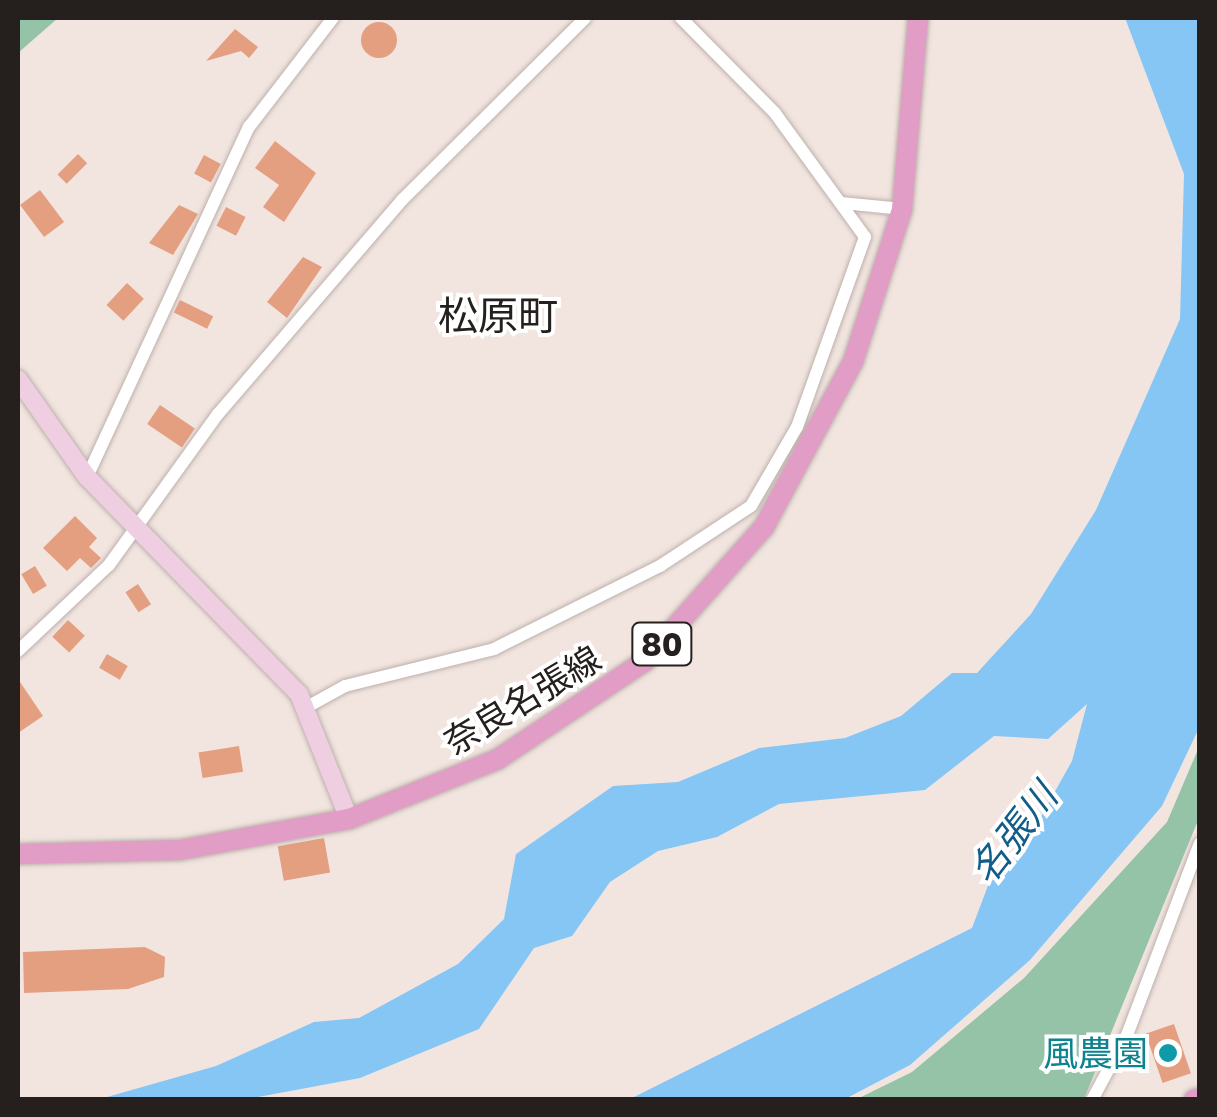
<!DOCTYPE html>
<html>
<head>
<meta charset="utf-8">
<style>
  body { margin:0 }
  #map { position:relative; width:1217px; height:1117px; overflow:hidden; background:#f2e5e0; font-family:"Golos Text","Noto Sans JP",sans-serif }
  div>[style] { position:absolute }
  .green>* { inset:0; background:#95c3a8 }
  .water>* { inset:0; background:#85c6f5 }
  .building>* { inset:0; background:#e49e80; transform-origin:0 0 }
  .round { border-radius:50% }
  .roads { filter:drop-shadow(0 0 2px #bdb0ab) drop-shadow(0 0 2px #bdb0ab) }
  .street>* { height:12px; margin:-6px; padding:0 6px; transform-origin:6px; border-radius:6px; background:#fff }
  .secondary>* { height:18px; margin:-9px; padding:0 9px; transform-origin:9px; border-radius:9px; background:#f0cee2 }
  .primary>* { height:20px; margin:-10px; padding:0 10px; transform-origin:10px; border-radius:10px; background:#e19dc6 }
  .dots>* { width:28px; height:28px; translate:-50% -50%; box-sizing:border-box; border:5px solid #fff; border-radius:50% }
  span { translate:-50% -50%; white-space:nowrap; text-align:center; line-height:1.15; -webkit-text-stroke:8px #fff; paint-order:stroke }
  .shield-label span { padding:2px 8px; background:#fff; border:2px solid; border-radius:8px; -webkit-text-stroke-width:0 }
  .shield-label { font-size:32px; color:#25201e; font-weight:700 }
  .street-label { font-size:35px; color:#25201e }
  .culture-label { font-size:35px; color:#0d838f }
  .right { translate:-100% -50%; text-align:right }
  .water-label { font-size:38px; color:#115d89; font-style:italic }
  .quarter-label { font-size:40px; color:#25201e }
  .frame { position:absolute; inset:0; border:20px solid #25201e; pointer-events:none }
</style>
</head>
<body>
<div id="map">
  <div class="green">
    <div style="clip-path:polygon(18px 18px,58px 18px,18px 53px)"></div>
    <div style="clip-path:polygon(1199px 747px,1199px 818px,1084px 1099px,857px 1099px,912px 1072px,1024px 978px,1167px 822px)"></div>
  </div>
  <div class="water">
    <div style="clip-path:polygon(1125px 18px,1199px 18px,1199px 728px,1162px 806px,1030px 960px,910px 1065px,845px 1099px,630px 1099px,972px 928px,989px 883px,1015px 863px,1072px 761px,1087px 704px,1048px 739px,994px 736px,925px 790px,779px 804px,717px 837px,658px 851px,610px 882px,572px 936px,534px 948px,479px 1029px,360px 1078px,247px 1099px,100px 1099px,216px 1066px,314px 1022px,359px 1018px,458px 964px,504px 919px,516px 854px,613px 786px,678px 782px,759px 748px,845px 738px,901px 716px,952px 673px,977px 673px,1031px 614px,1096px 510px,1180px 319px,1184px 174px)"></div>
  </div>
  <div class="building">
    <div class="round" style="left:361px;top:22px;width:36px;height:36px"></div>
    <div style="clip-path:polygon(235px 29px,258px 47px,249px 58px,241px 51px,206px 61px)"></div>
    <div style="clip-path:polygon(275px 141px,316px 173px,284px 222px,263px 207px,279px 185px,255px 168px)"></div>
    <div style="left:78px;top:154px;width:13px;height:29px;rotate:45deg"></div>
    <div style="left:204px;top:155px;width:19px;height:21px;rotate:28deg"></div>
    <div style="left:40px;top:190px;width:40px;height:25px;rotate:53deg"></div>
    <div style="clip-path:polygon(179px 205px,198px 214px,173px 255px,149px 243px)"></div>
    <div style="left:226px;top:207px;width:22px;height:21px;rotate:27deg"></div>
    <div style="clip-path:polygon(303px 257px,322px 267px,287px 318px,267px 302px)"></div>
    <div style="left:127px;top:283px;width:23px;height:30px;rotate:43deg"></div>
    <div style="left:180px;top:300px;width:37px;height:14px;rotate:26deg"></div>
    <div style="left:160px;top:405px;width:42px;height:23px;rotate:34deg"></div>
    <div style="clip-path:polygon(75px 516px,97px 538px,89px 547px,101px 558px,91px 568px,80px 558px,67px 571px,43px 548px)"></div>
    <div style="left:35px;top:566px;width:23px;height:16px;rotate:59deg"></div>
    <div style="left:138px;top:584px;width:24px;height:15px;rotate:57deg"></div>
    <div style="left:68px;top:620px;width:23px;height:23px;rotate:43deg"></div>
    <div style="left:107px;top:654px;width:24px;height:16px;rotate:30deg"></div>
    <div style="clip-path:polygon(18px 679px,43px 716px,18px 733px)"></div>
    <div style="left:239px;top:746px;width:26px;height:41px;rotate:81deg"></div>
    <div style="left:324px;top:838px;width:35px;height:47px;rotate:80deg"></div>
    <div style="clip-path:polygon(145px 947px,165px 957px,164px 977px,128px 989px,24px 993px,23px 952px)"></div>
    <div style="left:1174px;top:1024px;width:52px;height:30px;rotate:71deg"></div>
  </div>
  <div class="roads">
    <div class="street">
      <div style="left:842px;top:203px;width:60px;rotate:5.7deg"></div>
      <div style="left:87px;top:477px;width:386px;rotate:-65.2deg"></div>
      <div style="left:249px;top:127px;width:138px;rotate:-52.4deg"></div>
      <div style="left:18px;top:651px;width:125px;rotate:-43.4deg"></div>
      <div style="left:109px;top:565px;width:186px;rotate:-54.2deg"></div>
      <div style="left:218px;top:414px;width:282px;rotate:-49.3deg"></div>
      <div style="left:402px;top:200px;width:258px;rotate:-44.8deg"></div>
      <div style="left:307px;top:707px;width:43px;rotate:-28.9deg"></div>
      <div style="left:345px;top:686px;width:154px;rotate:-13.9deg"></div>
      <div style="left:494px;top:649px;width:186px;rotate:-26.6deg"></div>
      <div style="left:660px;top:566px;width:109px;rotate:-33.4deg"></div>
      <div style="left:751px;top:506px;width:91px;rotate:-59.8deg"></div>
      <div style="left:797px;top:427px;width:202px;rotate:-70.3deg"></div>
      <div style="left:865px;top:237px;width:153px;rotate:-126deg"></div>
      <div style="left:775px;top:113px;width:134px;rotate:-134.7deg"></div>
      <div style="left:1092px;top:1100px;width:74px;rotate:-61.7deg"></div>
      <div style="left:1127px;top:1035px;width:205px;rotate:-69.2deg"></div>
    </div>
    <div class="secondary">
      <div style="left:18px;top:379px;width:120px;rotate:54.9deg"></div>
      <div style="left:87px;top:477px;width:303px;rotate:45.7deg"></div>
      <div style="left:299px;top:694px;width:135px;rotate:68.2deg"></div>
    </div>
    <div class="primary">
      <div style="left:18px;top:854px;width:162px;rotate:-1.4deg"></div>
      <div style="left:180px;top:850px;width:172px;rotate:-10.4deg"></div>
      <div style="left:349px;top:819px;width:161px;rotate:-21.9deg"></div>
      <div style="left:498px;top:759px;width:177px;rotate:-33.7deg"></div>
      <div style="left:645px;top:661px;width:179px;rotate:-48.4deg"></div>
      <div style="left:764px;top:527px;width:187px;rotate:-61.7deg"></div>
      <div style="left:853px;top:362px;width:161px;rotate:-72.2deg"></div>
      <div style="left:902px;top:209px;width:192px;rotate:-85.2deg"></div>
      <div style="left:1194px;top:1100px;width:6px;rotate:-18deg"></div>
    </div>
  </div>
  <div class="dots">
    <div style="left:1168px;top:1053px;background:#0f9aa8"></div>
  </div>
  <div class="shield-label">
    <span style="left:662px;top:644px">80</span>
  </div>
  <div class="street-label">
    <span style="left:522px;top:700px;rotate:-31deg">奈良名張線</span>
  </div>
  <div class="culture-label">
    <span class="right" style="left:1148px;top:1053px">風農園</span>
  </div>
  <div class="water-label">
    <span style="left:1013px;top:833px;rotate:-52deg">名張川</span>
  </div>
  <div class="quarter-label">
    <span style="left:498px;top:315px">松原町</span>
  </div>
  <div class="frame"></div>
</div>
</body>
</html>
